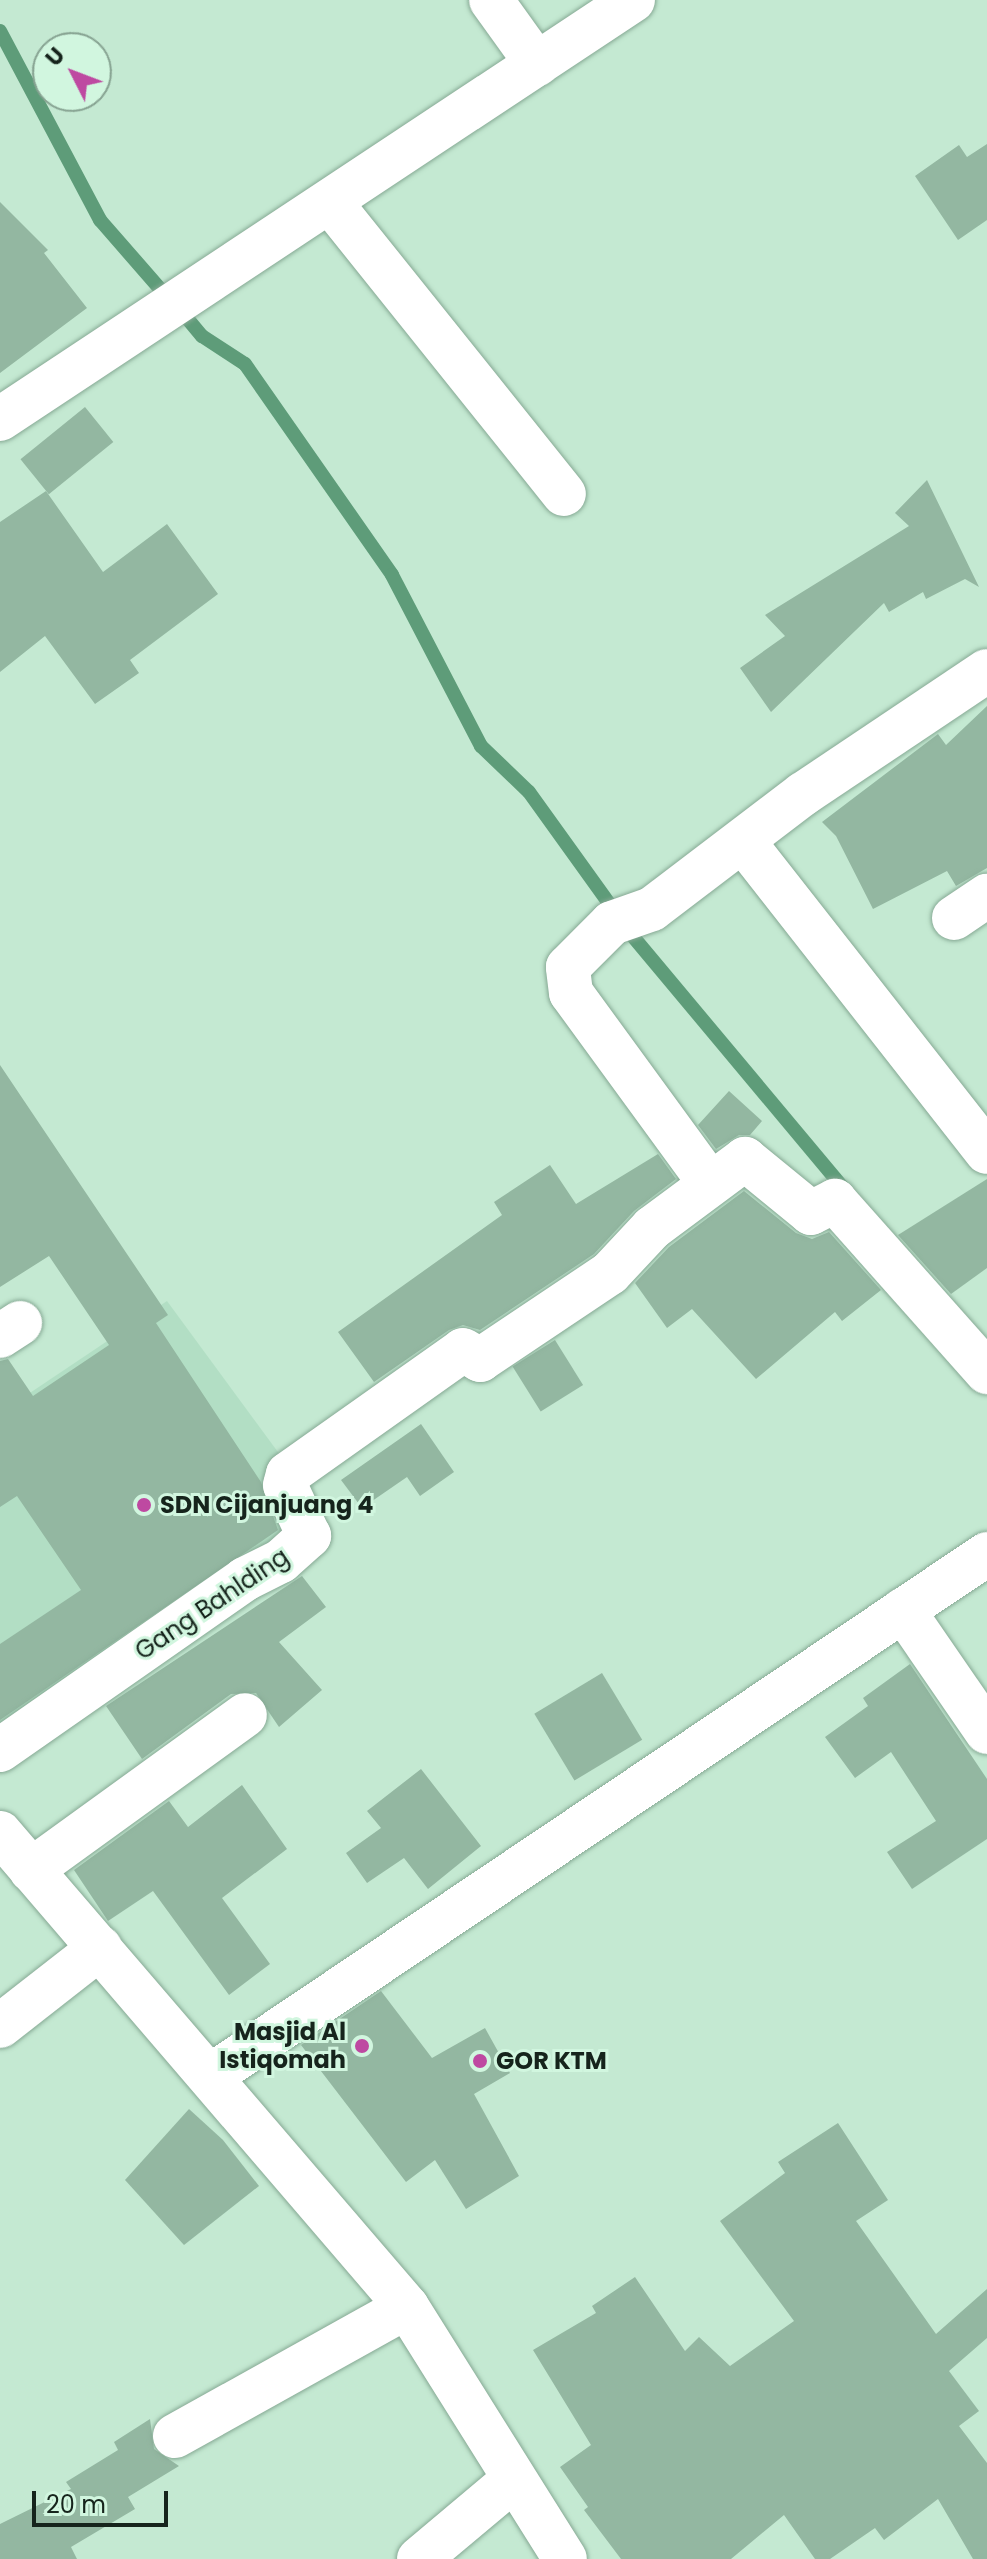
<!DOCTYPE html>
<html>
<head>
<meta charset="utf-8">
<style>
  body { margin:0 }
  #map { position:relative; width:987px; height:2559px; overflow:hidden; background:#c4e9d2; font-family:Poppins,sans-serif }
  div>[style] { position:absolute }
  .built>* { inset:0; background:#b2dec4 }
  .stream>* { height:14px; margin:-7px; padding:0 7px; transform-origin:7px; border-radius:7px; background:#5e9c79 }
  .building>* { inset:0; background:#93b7a1; transform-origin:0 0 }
  .roads { filter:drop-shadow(0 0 2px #86a994) drop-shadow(0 0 2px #86a994) }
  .minor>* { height:44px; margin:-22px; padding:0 22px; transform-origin:22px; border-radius:22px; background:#fff }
  .major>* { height:44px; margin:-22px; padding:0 22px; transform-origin:22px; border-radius:22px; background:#fff }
  .dots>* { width:22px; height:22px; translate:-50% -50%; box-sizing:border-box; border:4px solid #d1f6df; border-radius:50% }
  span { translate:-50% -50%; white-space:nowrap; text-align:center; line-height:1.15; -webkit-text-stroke:6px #d1f6df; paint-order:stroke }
  .poi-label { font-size:24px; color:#16241c; font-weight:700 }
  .left { translate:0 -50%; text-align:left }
  .right { translate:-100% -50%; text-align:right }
  .street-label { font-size:24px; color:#16241c }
  .north { position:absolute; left:32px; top:32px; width:80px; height:80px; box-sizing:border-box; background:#d1f6df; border:2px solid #86a291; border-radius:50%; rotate:312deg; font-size:22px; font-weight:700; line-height:32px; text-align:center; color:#16241c }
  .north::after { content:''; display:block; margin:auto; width:28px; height:36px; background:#be49a1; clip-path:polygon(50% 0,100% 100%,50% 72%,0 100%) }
  .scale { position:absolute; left:32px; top:2491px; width:136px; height:36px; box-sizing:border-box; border:4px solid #16241c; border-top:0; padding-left:10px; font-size:24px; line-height:28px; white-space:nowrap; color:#16241c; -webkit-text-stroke:6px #d1f6df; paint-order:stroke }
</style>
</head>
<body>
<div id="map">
  <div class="built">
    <div style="clip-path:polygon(167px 1301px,286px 1463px,302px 1536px,0 1743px,0 1413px)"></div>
  </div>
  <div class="stream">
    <div style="left:0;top:31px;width:214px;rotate:62.1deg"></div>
    <div style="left:100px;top:220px;width:94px;rotate:48.9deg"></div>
    <div style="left:186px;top:317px;width:25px;rotate:50deg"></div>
    <div style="left:202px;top:336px;width:51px;rotate:33.1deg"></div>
    <div style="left:245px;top:364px;width:257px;rotate:55.1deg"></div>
    <div style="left:392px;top:575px;width:193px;rotate:62.5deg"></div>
    <div style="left:481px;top:746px;width:66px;rotate:43.8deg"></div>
    <div style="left:529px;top:792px;width:149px;rotate:54.3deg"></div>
    <div style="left:625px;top:927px;width:348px;rotate:50.1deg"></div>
  </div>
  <div class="building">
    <div style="clip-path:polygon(987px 144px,987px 220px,958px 240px,915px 176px,959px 145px,967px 157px)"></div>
    <div style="clip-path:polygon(0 202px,48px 250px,44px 253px,87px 308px,0 373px)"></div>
    <div style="left:85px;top:407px;width:45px;height:83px;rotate:51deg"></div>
    <div style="clip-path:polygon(927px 480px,979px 587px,965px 579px,926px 599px,923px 592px,889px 612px,884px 603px,771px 712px,740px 668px,785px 636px,765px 615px,909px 526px,895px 513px)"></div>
    <div style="clip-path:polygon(46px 491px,103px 572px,167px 524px,218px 594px,130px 660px,139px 673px,95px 704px,45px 636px,0 672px,0 522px)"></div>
    <div style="clip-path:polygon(987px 706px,987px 868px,956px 886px,947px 871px,873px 909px,836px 836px,822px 822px,938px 734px,946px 745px)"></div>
    <div style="clip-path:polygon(0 1065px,168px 1315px,156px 1323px,261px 1482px,278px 1530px,0 1720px,0 1644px,81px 1590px,17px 1496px,0 1507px,0 1361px,8px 1359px,33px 1396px,109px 1345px,49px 1256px,0 1287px)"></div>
    <div style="clip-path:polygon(729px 1091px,762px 1121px,750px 1135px,739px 1135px,716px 1149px,698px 1125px)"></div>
    <div style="clip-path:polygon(658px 1154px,676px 1179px,634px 1211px,594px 1254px,480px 1330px,463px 1325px,449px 1330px,374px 1382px,338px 1332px,502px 1215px,494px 1202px,550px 1165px,576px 1204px)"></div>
    <div style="clip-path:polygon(987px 1179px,987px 1268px,951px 1294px,898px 1235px)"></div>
    <div style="clip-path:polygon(744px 1191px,796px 1233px,812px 1239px,829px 1232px,881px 1290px,842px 1321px,835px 1312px,756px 1379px,692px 1309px,667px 1328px,635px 1283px,669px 1247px)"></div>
    <div style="left:555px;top:1340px;width:53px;height:50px;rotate:58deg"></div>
    <div style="clip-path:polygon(421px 1424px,454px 1472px,420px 1496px,407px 1477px,362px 1508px,341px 1480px)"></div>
    <div style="clip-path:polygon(302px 1576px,326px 1607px,279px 1642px,322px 1690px,279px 1727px,256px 1693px,231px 1694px,142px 1759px,106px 1706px)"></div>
    <div style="clip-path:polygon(910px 1664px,987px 1779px,987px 1839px,912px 1889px,887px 1852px,936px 1821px,891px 1752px,855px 1778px,825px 1737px,868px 1706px,863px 1698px)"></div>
    <div style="left:602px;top:1673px;width:78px;height:79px;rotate:59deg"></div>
    <div style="clip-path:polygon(421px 1769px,481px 1846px,428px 1889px,404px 1858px,367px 1883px,346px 1853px,381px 1828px,367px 1811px)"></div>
    <div style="clip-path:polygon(242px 1785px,287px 1849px,222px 1898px,270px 1964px,229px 1995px,153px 1891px,108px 1921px,74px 1870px,169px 1801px,188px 1827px)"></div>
    <div style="clip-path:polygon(381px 1991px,432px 2058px,485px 2028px,510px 2073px,474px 2094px,519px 2176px,466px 2209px,435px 2160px,406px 2182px,301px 2045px)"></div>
    <div style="clip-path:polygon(189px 2109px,223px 2140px,259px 2186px,184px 2245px,125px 2180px)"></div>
    <div style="clip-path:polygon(838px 2123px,888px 2200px,856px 2221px,936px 2334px,987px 2289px,987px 2338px,949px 2371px,979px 2411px,959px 2426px,987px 2463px,987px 2559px,973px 2559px,938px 2499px,884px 2540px,875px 2528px,830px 2559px,815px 2559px,784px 2515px,731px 2559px,621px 2559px,584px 2510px,588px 2507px,560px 2467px,591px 2445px,533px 2350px,596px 2313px,592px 2306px,635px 2277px,685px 2351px,699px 2337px,730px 2366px,794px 2321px,720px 2221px,785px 2173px,778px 2162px)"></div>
    <div style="clip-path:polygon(150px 2419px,154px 2449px,179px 2466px,128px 2497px,135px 2509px,71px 2547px,77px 2559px,0 2559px,0 2524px,71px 2489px,66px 2482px,118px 2450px,114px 2442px)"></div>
  </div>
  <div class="roads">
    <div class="minor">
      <div style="left:491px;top:0;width:79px;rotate:54.3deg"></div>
      <div style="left:330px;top:202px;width:374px;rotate:51.3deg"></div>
      <div style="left:0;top:419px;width:759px;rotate:-33.5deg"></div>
      <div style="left:743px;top:841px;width:395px;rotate:51.9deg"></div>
      <div style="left:954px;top:918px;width:40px;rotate:-34deg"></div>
      <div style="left:709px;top:1182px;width:234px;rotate:-126.1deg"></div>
      <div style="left:571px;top:993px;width:26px;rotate:-97deg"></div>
      <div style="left:568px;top:967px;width:62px;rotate:-45deg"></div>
      <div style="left:612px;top:923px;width:42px;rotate:-19.3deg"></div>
      <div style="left:652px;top:909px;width:190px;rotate:-37.3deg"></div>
      <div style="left:803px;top:794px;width:221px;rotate:-33.8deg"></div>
      <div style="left:0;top:1336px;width:24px;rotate:-33deg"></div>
      <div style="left:903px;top:1610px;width:148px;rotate:55.5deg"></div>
      <div style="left:0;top:1750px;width:299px;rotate:-34.9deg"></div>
      <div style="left:245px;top:1579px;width:40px;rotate:-26.6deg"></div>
      <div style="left:281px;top:1561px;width:38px;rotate:-42deg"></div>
      <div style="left:309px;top:1536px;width:56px;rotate:-115.2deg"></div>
      <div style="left:285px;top:1485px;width:11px;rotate:-75deg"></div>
      <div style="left:288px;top:1474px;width:214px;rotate:-35.3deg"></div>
      <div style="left:463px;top:1350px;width:20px;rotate:30deg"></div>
      <div style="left:480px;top:1360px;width:156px;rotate:-33.8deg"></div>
      <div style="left:610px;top:1273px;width:62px;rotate:-47deg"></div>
      <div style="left:652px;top:1228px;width:116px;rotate:-36.6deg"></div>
      <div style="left:745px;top:1159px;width:85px;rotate:39.3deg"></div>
      <div style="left:811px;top:1213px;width:27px;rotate:-27deg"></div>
      <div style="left:835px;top:1201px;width:229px;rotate:48.4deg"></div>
      <div style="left:31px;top:1870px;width:264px;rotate:-35.9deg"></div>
      <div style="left:0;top:2026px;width:127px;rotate:-38deg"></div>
      <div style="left:212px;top:2075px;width:934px;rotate:-33.91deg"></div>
      <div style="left:175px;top:2436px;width:265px;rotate:-29.1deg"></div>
      <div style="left:419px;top:2559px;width:123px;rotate:-40deg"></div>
    </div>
    <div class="major">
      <div style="left:0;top:1833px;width:625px;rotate:49.35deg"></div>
      <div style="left:407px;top:2307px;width:297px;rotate:57.9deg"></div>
    </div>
  </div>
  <div class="dots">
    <div style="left:144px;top:1505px;background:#be49a1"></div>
    <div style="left:362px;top:2046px;background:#be49a1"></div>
    <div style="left:480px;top:2061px;background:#be49a1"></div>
  </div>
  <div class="poi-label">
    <span class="left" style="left:160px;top:1505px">SDN Cijanjuang 4</span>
    <span class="right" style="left:346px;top:2046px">Masjid Al<br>Istiqomah</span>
    <span class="left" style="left:496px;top:2061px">GOR KTM</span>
  </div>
  <div class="street-label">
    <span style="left:212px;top:1604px;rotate:-34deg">Gang Bahlding</span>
  </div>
  <div class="north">U</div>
  <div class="scale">20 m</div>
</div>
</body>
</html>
